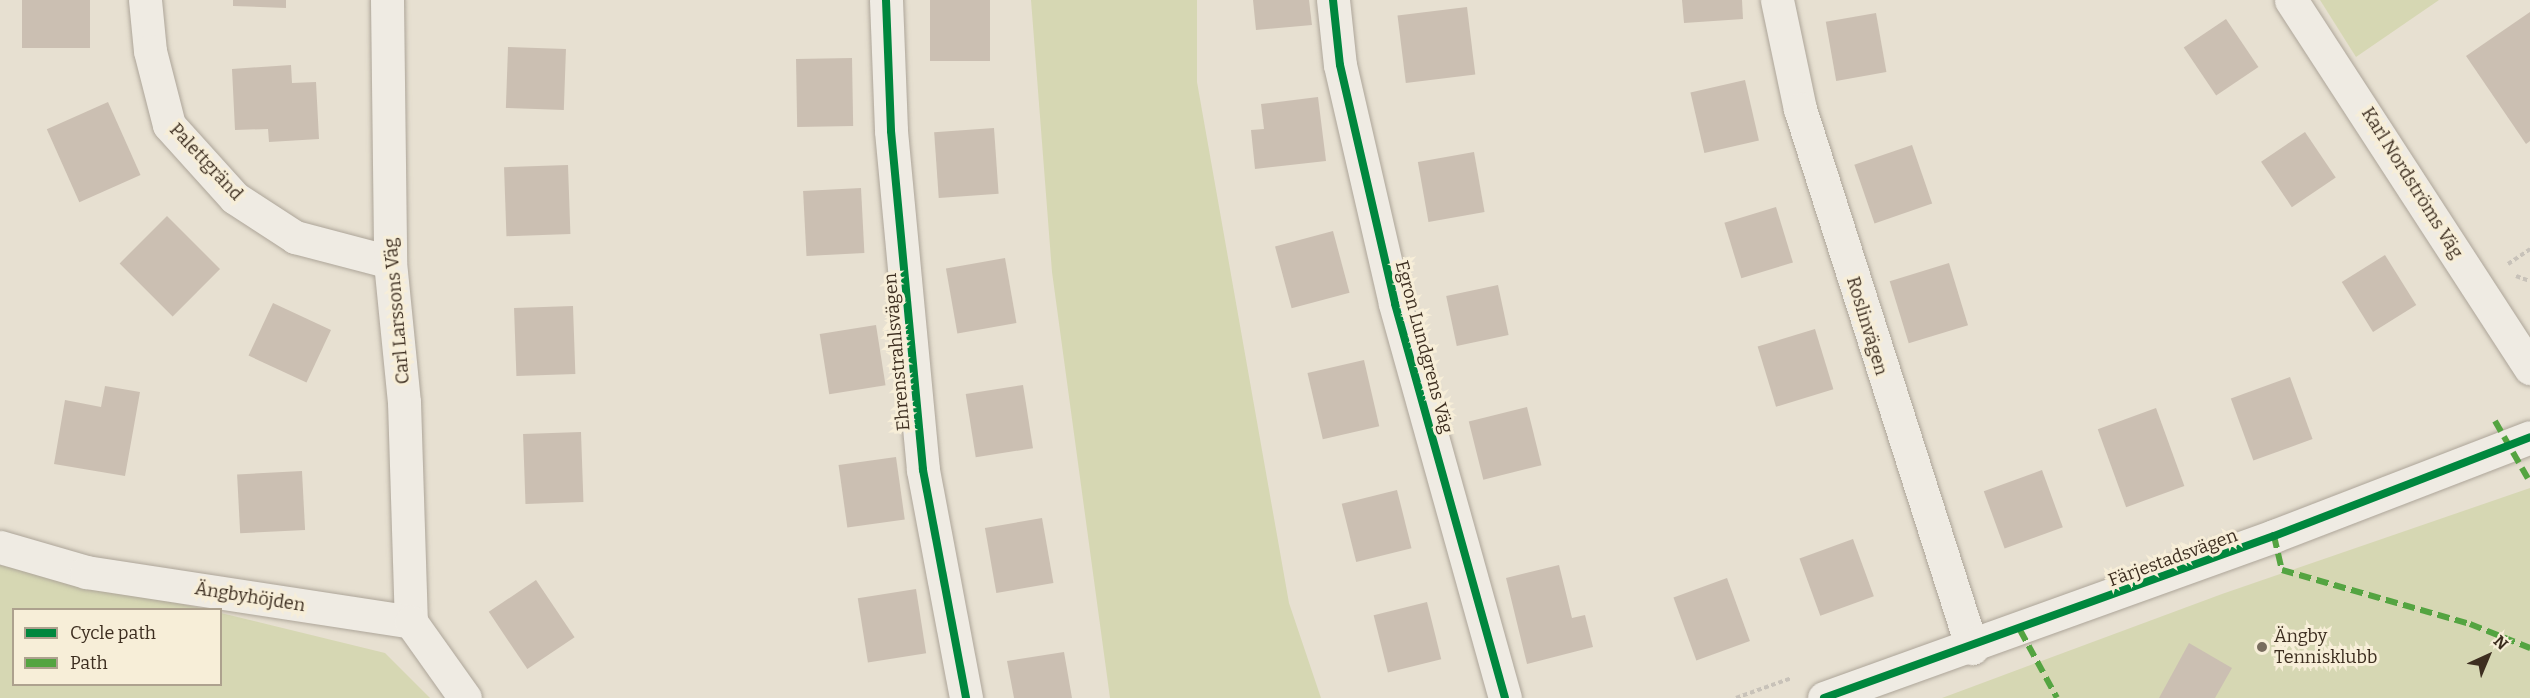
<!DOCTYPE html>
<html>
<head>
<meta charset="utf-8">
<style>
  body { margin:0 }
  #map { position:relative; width:2530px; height:698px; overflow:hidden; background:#e7e0d1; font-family:Bitter,serif }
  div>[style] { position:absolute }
  .green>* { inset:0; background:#d6d7b3 }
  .building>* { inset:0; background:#cbbfb2; transform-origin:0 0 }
  .path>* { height:4px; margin-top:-2px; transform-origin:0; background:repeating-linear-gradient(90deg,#c8c2b9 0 4.5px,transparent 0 7.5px) }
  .roads { filter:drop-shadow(0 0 2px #ada599) drop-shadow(0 0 2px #ada599) }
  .minor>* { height:33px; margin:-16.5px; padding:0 16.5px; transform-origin:16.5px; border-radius:16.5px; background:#efebe3 }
  .quiet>* { height:6px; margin-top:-3px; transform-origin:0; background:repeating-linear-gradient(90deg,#54a441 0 12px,transparent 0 18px) }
  .cycleway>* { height:8px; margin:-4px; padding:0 4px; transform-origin:4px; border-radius:4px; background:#00873e }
  .dots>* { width:16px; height:16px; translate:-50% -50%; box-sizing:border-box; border:3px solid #f7eed8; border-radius:50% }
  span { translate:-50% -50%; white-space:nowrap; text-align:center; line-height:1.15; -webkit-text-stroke:6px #f7eed8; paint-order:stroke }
  .street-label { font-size:18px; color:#3d2e20 }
  .poi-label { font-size:18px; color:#3d2e20 }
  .left { translate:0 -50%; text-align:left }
  .legend { position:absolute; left:12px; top:608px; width:210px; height:78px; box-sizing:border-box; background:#f7eed8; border:2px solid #ada18e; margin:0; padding:8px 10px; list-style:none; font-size:18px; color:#3d2e20 }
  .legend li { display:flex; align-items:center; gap:12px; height:30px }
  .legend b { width:30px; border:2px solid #ada18e }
  .north { position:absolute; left:2458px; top:626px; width:60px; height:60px; -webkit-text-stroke:4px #f7eed8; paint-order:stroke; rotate:44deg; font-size:16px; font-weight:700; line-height:24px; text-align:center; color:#3d2e20 }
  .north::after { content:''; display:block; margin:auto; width:21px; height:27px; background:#3d2e20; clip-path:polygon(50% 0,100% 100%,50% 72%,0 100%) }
</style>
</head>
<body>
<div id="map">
  <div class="green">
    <div style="clip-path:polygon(1031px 0,1197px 0,1197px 82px,1289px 603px,1321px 698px,1110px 698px,1052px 272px)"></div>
    <div style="clip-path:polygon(2320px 0,2439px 0,2356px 57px)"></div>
    <div style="clip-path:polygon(2530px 488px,2530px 698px,1942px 698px,2222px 594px)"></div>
    <div style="clip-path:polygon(0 565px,205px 609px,14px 610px,14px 684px,220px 684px,221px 613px,385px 653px,430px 698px,0 698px)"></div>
  </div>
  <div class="building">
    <div style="left:22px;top:0;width:68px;height:48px"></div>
    <div style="clip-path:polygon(233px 0,286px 0,286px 8px,233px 6px)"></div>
    <div style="left:930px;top:0;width:60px;height:61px"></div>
    <div style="clip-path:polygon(1253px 0,1309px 0,1312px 25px,1256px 30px)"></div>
    <div style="clip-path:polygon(1682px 0,1742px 0,1743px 19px,1684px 23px)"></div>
    <div style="left:1467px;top:7px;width:68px;height:70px;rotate:83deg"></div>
    <div style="clip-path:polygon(2530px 12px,2530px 141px,2526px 144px,2466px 56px)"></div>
    <div style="left:1876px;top:13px;width:60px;height:51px;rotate:80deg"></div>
    <div style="left:2226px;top:19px;width:58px;height:51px;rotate:56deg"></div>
    <div style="left:508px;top:47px;width:58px;height:61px;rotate:2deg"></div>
    <div style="left:852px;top:58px;width:68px;height:56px;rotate:89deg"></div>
    <div style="clip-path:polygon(291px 65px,292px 83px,316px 82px,319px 139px,269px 142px,268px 129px,235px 130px,232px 69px)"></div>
    <div style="left:1745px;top:80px;width:62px;height:56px;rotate:77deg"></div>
    <div style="clip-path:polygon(1318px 97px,1326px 161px,1255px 169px,1251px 130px,1264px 129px,1261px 104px)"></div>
    <div style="left:108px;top:102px;width:80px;height:67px;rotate:66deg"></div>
    <div style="left:994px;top:128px;width:66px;height:60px;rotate:86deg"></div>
    <div style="left:2305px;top:132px;width:55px;height:53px;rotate:56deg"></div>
    <div style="left:1912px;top:145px;width:62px;height:61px;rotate:71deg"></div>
    <div style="left:1474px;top:152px;width:61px;height:57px;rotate:80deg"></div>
    <div style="left:568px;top:165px;width:69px;height:64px;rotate:88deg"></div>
    <div style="left:861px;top:188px;width:65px;height:58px;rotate:87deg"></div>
    <div style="left:1776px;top:207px;width:58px;height:54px;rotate:73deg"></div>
    <div style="left:167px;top:216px;width:75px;height:67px;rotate:45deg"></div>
    <div style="left:1333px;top:231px;width:64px;height:60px;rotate:75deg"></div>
    <div style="left:2385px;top:255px;width:59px;height:51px;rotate:58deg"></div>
    <div style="left:1005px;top:258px;width:66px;height:60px;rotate:80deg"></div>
    <div style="left:1949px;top:263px;width:65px;height:62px;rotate:73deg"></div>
    <div style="left:1498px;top:285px;width:51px;height:53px;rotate:78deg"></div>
    <div style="left:273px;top:303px;width:64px;height:58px;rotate:25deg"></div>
    <div style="left:573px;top:306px;width:68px;height:59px;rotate:88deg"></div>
    <div style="left:876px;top:325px;width:61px;height:57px;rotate:81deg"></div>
    <div style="left:1815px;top:329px;width:63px;height:60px;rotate:73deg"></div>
    <div style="left:1364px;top:360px;width:68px;height:58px;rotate:77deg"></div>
    <div style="left:2290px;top:377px;width:66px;height:63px;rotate:70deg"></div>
    <div style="left:1023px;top:385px;width:64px;height:58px;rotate:81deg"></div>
    <div style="clip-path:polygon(105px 386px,140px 392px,125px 476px,54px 464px,65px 400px,101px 407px)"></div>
    <div style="left:1527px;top:407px;width:60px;height:60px;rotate:76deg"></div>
    <div style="left:2156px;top:408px;width:83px;height:62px;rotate:70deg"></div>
    <div style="left:581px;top:432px;width:70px;height:58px;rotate:88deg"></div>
    <div style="left:896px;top:457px;width:63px;height:58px;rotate:82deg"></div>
    <div style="left:2042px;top:470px;width:61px;height:62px;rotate:70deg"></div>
    <div style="left:302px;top:471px;width:59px;height:65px;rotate:87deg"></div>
    <div style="left:1397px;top:490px;width:60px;height:57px;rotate:76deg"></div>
    <div style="left:1042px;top:518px;width:66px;height:58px;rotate:80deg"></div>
    <div style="left:1853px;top:539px;width:61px;height:57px;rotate:70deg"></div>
    <div style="clip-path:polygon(1559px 565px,1572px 618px,1585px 615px,1593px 647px,1527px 664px,1506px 578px)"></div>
    <div style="left:1727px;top:578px;width:67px;height:57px;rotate:70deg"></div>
    <div style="left:536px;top:580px;width:69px;height:57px;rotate:56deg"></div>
    <div style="left:916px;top:589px;width:65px;height:59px;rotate:81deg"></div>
    <div style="left:1427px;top:602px;width:59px;height:55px;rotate:76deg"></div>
    <div style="clip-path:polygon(2189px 643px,2232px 668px,2215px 698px,2159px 698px)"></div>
    <div style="clip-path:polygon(1064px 652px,1072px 698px,1014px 698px,1007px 661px)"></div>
  </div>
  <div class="path">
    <div style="left:2508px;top:264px;width:27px;rotate:-34deg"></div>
    <div style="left:2516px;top:276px;width:15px;rotate:20deg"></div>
    <div style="left:1736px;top:698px;width:59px;rotate:-19.7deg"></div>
  </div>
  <div class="roads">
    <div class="minor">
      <div style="left:145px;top:0;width:51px;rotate:84.4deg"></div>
      <div style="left:150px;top:51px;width:76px;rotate:75.6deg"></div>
      <div style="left:169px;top:125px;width:98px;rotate:47.9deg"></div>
      <div style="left:235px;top:198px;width:72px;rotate:33deg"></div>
      <div style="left:295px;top:237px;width:98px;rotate:14.7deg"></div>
      <div style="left:387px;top:0;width:262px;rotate:89.3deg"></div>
      <div style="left:390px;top:262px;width:141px;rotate:84.3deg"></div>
      <div style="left:404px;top:402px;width:220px;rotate:88.2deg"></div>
      <div style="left:886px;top:0;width:131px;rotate:87.8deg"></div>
      <div style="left:891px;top:131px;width:341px;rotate:84.6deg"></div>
      <div style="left:923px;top:470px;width:232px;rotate:79.3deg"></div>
      <div style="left:1333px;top:0;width:65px;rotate:83.9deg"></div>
      <div style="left:1340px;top:65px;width:245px;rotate:77deg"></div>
      <div style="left:1395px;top:304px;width:409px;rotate:74.4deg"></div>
      <div style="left:1777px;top:0;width:111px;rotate:78.1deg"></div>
      <div style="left:1800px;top:109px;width:566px;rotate:72.3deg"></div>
      <div style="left:2291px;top:0;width:439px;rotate:57deg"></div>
      <div style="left:0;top:547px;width:90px;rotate:16.2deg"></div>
      <div style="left:86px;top:572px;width:329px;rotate:8.7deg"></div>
      <div style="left:411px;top:622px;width:93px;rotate:54.6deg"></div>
      <div style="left:1824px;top:698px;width:478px;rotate:-19.8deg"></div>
      <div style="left:2274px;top:536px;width:274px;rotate:-21.1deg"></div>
    </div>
  </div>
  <div class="quiet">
    <div style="left:2495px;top:421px;width:70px;rotate:60.2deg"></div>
    <div style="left:2274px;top:536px;width:35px;rotate:77deg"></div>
    <div style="left:2282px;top:570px;width:196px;rotate:16deg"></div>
    <div style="left:2470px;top:624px;width:65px;rotate:21.8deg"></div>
    <div style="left:2020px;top:630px;width:77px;rotate:61.4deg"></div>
  </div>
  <div class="cycleway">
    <div style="left:886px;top:0;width:131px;rotate:87.8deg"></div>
    <div style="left:891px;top:131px;width:341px;rotate:84.6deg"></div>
    <div style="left:923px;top:470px;width:232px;rotate:79.3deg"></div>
    <div style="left:1333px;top:0;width:65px;rotate:83.9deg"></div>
    <div style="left:1340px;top:65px;width:245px;rotate:77deg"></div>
    <div style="left:1395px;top:304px;width:409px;rotate:74.4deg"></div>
    <div style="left:1824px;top:698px;width:478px;rotate:-19.8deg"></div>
    <div style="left:2274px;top:536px;width:274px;rotate:-21.1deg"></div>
  </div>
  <div class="dots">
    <div style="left:2262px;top:647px;background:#786c5e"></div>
  </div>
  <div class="street-label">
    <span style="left:206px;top:162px;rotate:47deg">Palettgränd</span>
    <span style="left:2412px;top:183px;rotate:58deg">Karl Nordströms Väg</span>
    <span style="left:397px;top:311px;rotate:-95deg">Carl Larssons Väg</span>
    <span style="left:1867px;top:326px;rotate:73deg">Roslinvägen</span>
    <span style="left:1424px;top:347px;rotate:75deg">Egron Lundgrens Väg</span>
    <span style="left:897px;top:352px;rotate:-95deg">Ehrenstrahlsvägen</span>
    <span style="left:2173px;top:558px;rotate:-20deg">Färjestadsvägen</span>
    <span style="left:250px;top:597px;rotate:9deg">Ängbyhöjden</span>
  </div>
  <div class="poi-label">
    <span class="left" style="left:2274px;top:647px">Ängby<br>Tennisklubb</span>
  </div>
  <ul class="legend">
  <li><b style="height:8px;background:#00873e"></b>Cycle path</li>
  <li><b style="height:8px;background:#54a441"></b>Path</li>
  </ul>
  <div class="north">N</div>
</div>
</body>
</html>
